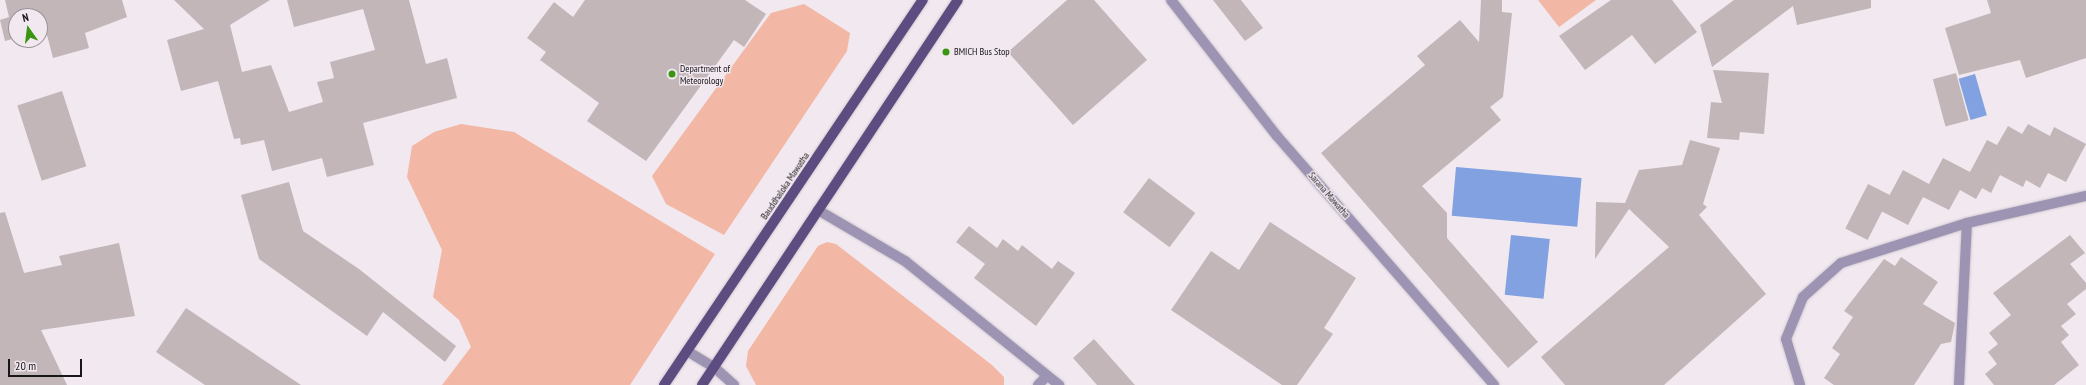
<!DOCTYPE html>
<html>
<head>
<meta charset="utf-8">
<style>
  body { margin:0 }
  #map { position:relative; width:2086px; height:385px; overflow:hidden; background:#f1e8f0; font-family:"PT Sans Narrow",sans-serif }
  div>[style] { position:absolute }
  .green>* { inset:0; background:#f3b7a5 }
  .water>* { inset:0; background:#81a1e0; transform-origin:0 0 }
  .building>* { inset:0; background:#c2b6b8; transform-origin:0 0 }
  .roads { filter:drop-shadow(0 0 1px #cec6ce) drop-shadow(0 0 1px #cec6ce) }
  .minor>* { height:10px; margin:-5px; padding:0 5px; transform-origin:5px; border-radius:5px; background:#9c94b2 }
  .major>* { height:10px; margin:-5px; padding:0 5px; transform-origin:5px; border-radius:5px; background:#5c4c7f }
  .dots>* { width:11px; height:11px; translate:-50% -50%; box-sizing:border-box; border:2px solid #f1e8f0; border-radius:50% }
  span { translate:-50% -50%; white-space:nowrap; text-align:center; line-height:1.15; -webkit-text-stroke:3px #f1e8f0; paint-order:stroke }
  .poi-label { font-size:10px; color:#191619 }
  .left { translate:0 -50%; text-align:left }
  .street-label { font-size:10px; color:#191619 }
  .north { position:absolute; left:8px; top:8px; width:40px; height:40px; box-sizing:border-box; background:#f1e8f0; border:1px solid #9b949a; border-radius:50%; rotate:346deg; font-size:11px; font-weight:700; line-height:16px; text-align:center; color:#191619 }
  .north::after { content:''; display:block; margin:auto; width:14px; height:18px; background:#3a9612; clip-path:polygon(50% 0,100% 100%,50% 72%,0 100%) }
  .scale { position:absolute; left:8px; top:359px; width:74px; height:18px; box-sizing:border-box; border:2px solid #191619; border-top:0; padding-left:5px; font-size:12px; line-height:14px; white-space:nowrap; color:#191619; -webkit-text-stroke:3px #f1e8f0; paint-order:stroke }
</style>
</head>
<body>
<div id="map">
  <div class="green">
    <div style="clip-path:polygon(1538px 0,1596px 0,1559px 27px)"></div>
    <div style="clip-path:polygon(804px 4px,850px 33px,847px 51px,724px 235px,666px 204px,652px 176px,771px 13px)"></div>
    <div style="clip-path:polygon(461px 124px,514px 132px,715px 254px,630px 385px,442px 385px,471px 347px,459px 320px,433px 297px,442px 250px,407px 177px,412px 146px,434px 132px)"></div>
    <div style="clip-path:polygon(827px 242px,836px 244px,992px 365px,1004px 377px,1004px 385px,756px 385px,746px 366px,748px 351px,818px 246px)"></div>
  </div>
  <div class="water">
    <div style="left:1975px;top:74px;width:43px;height:17px;rotate:74deg"></div>
    <div style="left:1456px;top:167px;width:126px;height:49px;rotate:5deg"></div>
    <div style="left:1511px;top:235px;width:39px;height:60px;rotate:6deg"></div>
  </div>
  <div class="building">
    <div style="clip-path:polygon(5px 0,122px 0,127px 17px,85px 33px,89px 48px,53px 58px,46px 31px,40px 32px,40px 16px,16px 16px,16px 38px,5px 41px,0 20px,9px 17px)"></div>
    <div style="clip-path:polygon(174px 0,270px 0,230px 25px,242px 72px,271px 65px,289px 112px,323px 102px,317px 82px,334px 78px,330px 62px,375px 50px,363px 9px,294px 27px,287px 0,409px 0,426px 64px,447px 58px,457px 98px,363px 123px,374px 165px,327px 177px,322px 158px,272px 171px,264px 140px,241px 145px,240px 138px,234px 139px,218px 81px,181px 91px,167px 40px,204px 29px)"></div>
    <div style="clip-path:polygon(585px 0,745px 0,766px 14px,744px 47px,734px 40px,646px 161px,587px 121px,599px 103px,540px 60px,546px 52px,527px 38px,554px 2px,573px 17px)"></div>
    <div style="clip-path:polygon(1067px 0,1094px 0,1147px 60px,1073px 125px,1008px 52px)"></div>
    <div style="clip-path:polygon(1213px 0,1241px 0,1263px 28px,1245px 41px)"></div>
    <div style="clip-path:polygon(1481px 0,1502px 0,1502px 12px,1512px 13px,1503px 97px,1490px 107px,1501px 120px,1422px 186px,1447px 213px,1447px 238px,1538px 342px,1508px 368px,1321px 153px,1425px 65px,1417px 56px,1460px 20px,1479px 42px)"></div>
    <div style="clip-path:polygon(1611px 0,1672px 0,1697px 32px,1655px 64px,1632px 35px,1585px 70px,1559px 36px)"></div>
    <div style="clip-path:polygon(1734px 0,1871px 0,1871px 8px,1797px 25px,1793px 6px,1712px 67px,1700px 25px)"></div>
    <div style="clip-path:polygon(1987px 0,2086px 0,2086px 58px,2026px 78px,2020px 60px,1959px 75px,1945px 28px,1991px 13px)"></div>
    <div style="clip-path:polygon(1713px 70px,1769px 73px,1764px 134px,1740px 132px,1739px 140px,1707px 138px,1711px 102px,1722px 103px)"></div>
    <div style="left:1956px;top:73px;width:49px;height:24px;rotate:75deg"></div>
    <div style="left:62px;top:91px;width:79px;height:47px;rotate:72deg"></div>
    <div style="clip-path:polygon(2028px 124px,2050px 136px,2054px 127px,2086px 144px,2066px 182px,2048px 173px,2040px 188px,2026px 180px,2023px 187px,2000px 175px,1991px 193px,1982px 188px,1976px 199px,1960px 190px,1949px 210px,1923px 197px,1908px 225px,1881px 211px,1903px 170px,1929px 184px,1943px 158px,1970px 172px,1987px 140px,1997px 145px,2008px 126px,2022px 134px)"></div>
    <div style="clip-path:polygon(1690px 140px,1720px 148px,1703px 204px,1707px 207px,1699px 215px,1766px 294px,1664px 385px,1565px 385px,1541px 357px,1669px 247px,1629px 209px,1595px 259px,1596px 202px,1625px 203px,1639px 170px,1682px 165px)"></div>
    <div style="left:1149px;top:178px;width:58px;height:43px;rotate:37deg"></div>
    <div style="clip-path:polygon(289px 182px,303px 231px,359px 269px,456px 346px,445px 362px,383px 312px,367px 336px,259px 259px,241px 195px)"></div>
    <div style="left:1868px;top:184px;width:25px;height:50px;rotate:27deg"></div>
    <div style="clip-path:polygon(5px 212px,24px 273px,62px 265px,59px 256px,119px 243px,135px 316px,41px 330px,67px 385px,0 385px,0 213px)"></div>
    <div style="clip-path:polygon(1270px 222px,1356px 278px,1324px 328px,1333px 334px,1297px 385px,1282px 385px,1171px 310px,1211px 251px,1239px 270px)"></div>
    <div style="clip-path:polygon(969px 226px,997px 248px,1003px 239px,1018px 251px,1022px 245px,1052px 269px,1058px 261px,1075px 273px,1036px 326px,974px 278px,985px 264px,956px 242px)"></div>
    <div style="clip-path:polygon(2070px 235px,2085px 253px,2070px 264px,2086px 283px,2086px 289px,2067px 304px,2076px 314px,2061px 326px,2069px 335px,2061px 342px,2079px 365px,2054px 385px,1994px 385px,1985px 374px,1997px 364px,1988px 352px,1998px 344px,1989px 333px,2011px 315px,1993px 293px)"></div>
    <div style="clip-path:polygon(1901px 257px,1938px 282px,1923px 304px,1955px 323px,1951px 342px,1941px 344px,1914px 385px,1834px 385px,1824px 378px,1840px 354px,1832px 348px,1853px 317px,1844px 311px,1884px 259px,1895px 266px)"></div>
    <div style="clip-path:polygon(186px 308px,301px 385px,205px 385px,156px 352px)"></div>
    <div style="clip-path:polygon(1094px 339px,1135px 385px,1097px 385px,1073px 358px)"></div>
  </div>
  <div class="roads">
    <div class="minor">
      <div style="left:1171px;top:0;width:172px;rotate:52.1deg"></div>
      <div style="left:1277px;top:136px;width:330px;rotate:48.9deg"></div>
      <div style="left:818px;top:210px;width:101px;rotate:30.4deg"></div>
      <div style="left:905px;top:261px;width:198px;rotate:38.8deg"></div>
      <div style="left:687px;top:351px;width:31px;rotate:31deg"></div>
      <div style="left:714px;top:367px;width:27px;rotate:42deg"></div>
      <div style="left:1038px;top:385px;width:13px;rotate:-45deg"></div>
      <div style="left:1800px;top:385px;width:48px;rotate:-106.9deg"></div>
      <div style="left:1786px;top:339px;width:45px;rotate:-68deg"></div>
      <div style="left:1803px;top:297px;width:51px;rotate:-41.8deg"></div>
      <div style="left:1841px;top:263px;width:132px;rotate:-17.6deg"></div>
      <div style="left:1967px;top:223px;width:122px;rotate:-12.8deg"></div>
      <div style="left:1959px;top:385px;width:162px;rotate:-87.2deg"></div>
    </div>
    <div class="major">
      <div style="left:664px;top:385px;width:464px;rotate:-56.1deg"></div>
      <div style="left:702px;top:385px;width:462px;rotate:-56.4deg"></div>
    </div>
  </div>
  <div class="dots">
    <div style="left:946px;top:52px;background:#3a9612"></div>
    <div style="left:672px;top:74px;background:#3a9612"></div>
  </div>
  <div class="poi-label">
    <span class="left" style="left:954px;top:52px">BMICH Bus Stop</span>
    <span class="left" style="left:680px;top:74px">Department of<br>Meteorology</span>
  </div>
  <div class="street-label">
    <span style="left:785px;top:186px;rotate:-56deg">Bauddhaloka Mawatha</span>
    <span style="left:1329px;top:195px;rotate:49deg">Sarana Mawatha</span>
  </div>
  <div class="north">N</div>
  <div class="scale">20 m</div>
</div>
</body>
</html>
